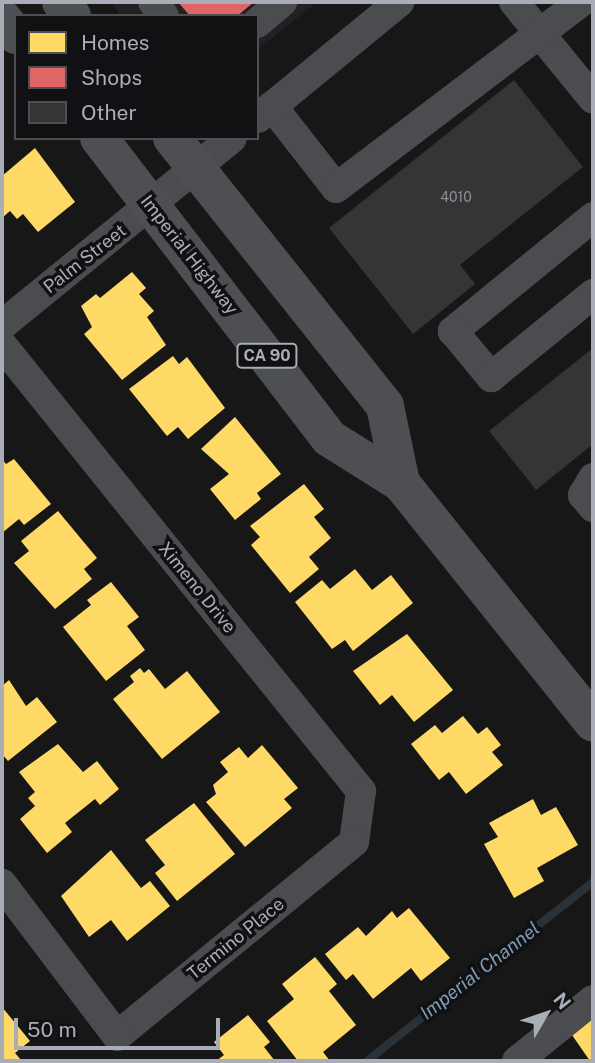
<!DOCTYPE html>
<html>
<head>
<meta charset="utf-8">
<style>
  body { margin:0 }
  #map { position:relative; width:595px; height:1063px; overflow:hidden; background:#171717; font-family:"Public Sans",sans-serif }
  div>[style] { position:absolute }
  .built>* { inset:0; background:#212123 }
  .homes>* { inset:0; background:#ffd966 }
  .shops>* { inset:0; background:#e06666 }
  .stream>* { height:8px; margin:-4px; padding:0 4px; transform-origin:4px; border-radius:4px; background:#2a3239 }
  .building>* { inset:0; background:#353536 }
  .minor>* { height:30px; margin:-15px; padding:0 15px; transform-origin:15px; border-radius:15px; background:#4b4c50 }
  .major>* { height:38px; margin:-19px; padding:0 19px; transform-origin:19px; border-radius:19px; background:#4d4f52 }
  span { translate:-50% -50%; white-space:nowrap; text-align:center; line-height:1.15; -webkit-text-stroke:7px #111113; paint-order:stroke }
  .number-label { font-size:14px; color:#8b8f98 }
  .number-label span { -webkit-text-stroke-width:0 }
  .shield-label span { padding:2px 5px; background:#111113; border:2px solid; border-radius:5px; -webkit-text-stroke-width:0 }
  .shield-label { font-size:16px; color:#a8adb8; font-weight:700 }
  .street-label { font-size:18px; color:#a8adb8 }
  .water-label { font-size:19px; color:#7f9bb3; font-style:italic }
  .frame { position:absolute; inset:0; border:4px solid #a8adb8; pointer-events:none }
  .legend { position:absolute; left:14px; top:14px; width:245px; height:126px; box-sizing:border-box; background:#111113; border:2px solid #4d4f55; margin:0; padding:9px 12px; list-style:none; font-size:21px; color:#a8adb8 }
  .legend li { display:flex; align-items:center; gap:14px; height:35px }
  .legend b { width:35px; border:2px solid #4d4f55 }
  .north { position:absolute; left:511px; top:979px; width:70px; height:70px; -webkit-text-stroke:5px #111113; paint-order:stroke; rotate:51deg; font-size:19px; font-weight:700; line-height:28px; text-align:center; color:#a8adb8 }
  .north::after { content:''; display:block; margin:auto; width:24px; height:32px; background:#a8adb8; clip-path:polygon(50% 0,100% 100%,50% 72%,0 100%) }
  .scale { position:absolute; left:14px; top:1018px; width:206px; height:32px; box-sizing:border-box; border:4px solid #a8adb8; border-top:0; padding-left:9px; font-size:21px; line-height:24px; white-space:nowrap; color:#a8adb8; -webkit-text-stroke:5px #111113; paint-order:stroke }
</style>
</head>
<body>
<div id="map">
  <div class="built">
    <div style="clip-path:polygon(110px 2px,317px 2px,257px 50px,257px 16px,121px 16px)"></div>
  </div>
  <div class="homes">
    <div style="clip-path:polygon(35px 148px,75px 202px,38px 232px,23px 214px,17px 219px,10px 211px,2px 218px,2px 176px)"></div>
    <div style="clip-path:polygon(132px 272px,146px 288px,139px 294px,154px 311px,147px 317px,166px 345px,122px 380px,84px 334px,92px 327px,81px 306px,96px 294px,100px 298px)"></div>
    <div style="clip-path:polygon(173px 356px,179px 364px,187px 357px,225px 408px,188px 439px,178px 427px,167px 436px,129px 389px)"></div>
    <div style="clip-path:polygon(235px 417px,281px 474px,257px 493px,261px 499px,235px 520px,210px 489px,229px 474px,201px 449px)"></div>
    <div style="clip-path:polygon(2px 459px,6px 464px,14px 459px,51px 504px,24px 525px,19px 519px,2px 533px)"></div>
    <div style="clip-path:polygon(304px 484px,324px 509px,314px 517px,331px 538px,309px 557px,319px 569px,290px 593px,251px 545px,260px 537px,250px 526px)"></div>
    <div style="clip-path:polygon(58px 511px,97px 558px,84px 569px,92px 579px,55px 609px,14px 563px,29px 551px,21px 541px)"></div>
    <div style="clip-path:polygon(355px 569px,372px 590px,391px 575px,413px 603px,353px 651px,345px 640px,332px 649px,295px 602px,322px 580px,330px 589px)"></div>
    <div style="clip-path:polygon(111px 582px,139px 617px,127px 626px,145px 650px,106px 681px,63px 627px,91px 605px,87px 600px)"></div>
    <div style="clip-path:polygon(407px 634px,453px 690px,414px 722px,392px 695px,380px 705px,353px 671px)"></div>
    <div style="clip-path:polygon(140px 668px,144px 673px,149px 669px,165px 689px,187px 671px,220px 712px,162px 759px,113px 699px,134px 682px,130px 676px)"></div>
    <div style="clip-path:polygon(9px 680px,26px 706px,37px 697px,57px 722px,8px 761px,2px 754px,2px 686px)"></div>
    <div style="clip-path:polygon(463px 716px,478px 734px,487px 727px,501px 745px,492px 752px,503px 765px,466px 794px,449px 772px,439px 780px,411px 744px,435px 725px,442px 733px)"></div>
    <div style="clip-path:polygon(58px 744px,83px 772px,97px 761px,119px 789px,100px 805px,95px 799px,65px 823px,72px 832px,47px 853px,20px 819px,35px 806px,28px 798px,35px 792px,19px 772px)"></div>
    <div style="clip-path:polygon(262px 745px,298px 788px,284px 799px,292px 808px,245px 847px,206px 802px,216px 794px,213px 785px,228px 772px,220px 762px,239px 747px,248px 758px)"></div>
    <div style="clip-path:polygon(533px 799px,541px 815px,556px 807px,578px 845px,537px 868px,544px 881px,514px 898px,484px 844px,498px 837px,489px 823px)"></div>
    <div style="clip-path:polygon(194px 803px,235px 854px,177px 901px,155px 873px,165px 865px,145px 840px)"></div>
    <div style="clip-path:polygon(111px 850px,141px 888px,150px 881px,170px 906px,127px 941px,111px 920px,89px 937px,61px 896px)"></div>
    <div style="clip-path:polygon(409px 908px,450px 958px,421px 981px,411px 968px,373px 999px,353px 974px,346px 980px,325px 954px,358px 927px,366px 936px,392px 911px,397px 918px)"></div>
    <div style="clip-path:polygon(315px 957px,337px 984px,329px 991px,356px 1025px,323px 1052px,330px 1061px,298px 1061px,267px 1021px,294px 999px,282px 984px)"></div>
    <div style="clip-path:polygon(2px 1007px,30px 1041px,15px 1053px,22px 1061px,2px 1061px)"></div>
    <div style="clip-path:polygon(248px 1015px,270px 1042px,264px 1047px,275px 1061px,216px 1061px,224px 1055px,214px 1042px)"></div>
    <div style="clip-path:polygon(593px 1015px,593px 1061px,590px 1061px,572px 1035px)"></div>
  </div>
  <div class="shops">
    <div style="clip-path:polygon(178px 2px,254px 2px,237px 16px,190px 16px)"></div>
  </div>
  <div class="stream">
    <div style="left:367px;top:1061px;width:288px;rotate:-38.4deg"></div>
  </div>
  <div class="building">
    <div style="clip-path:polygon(514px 80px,583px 167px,460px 265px,475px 284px,413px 334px,329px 228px)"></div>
    <div style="clip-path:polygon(593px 348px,593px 444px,536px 490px,489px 431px)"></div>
  </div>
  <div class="minor">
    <div style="left:153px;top:2px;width:18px;rotate:52deg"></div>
    <div style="left:514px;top:2px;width:125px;rotate:50.8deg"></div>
    <div style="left:257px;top:23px;width:33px;rotate:-40deg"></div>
    <div style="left:272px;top:106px;width:104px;rotate:52deg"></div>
    <div style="left:336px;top:188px;width:308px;rotate:-37.2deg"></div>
    <div style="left:258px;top:118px;width:183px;rotate:-39.4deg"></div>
    <div style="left:593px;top:217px;width:181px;rotate:140.8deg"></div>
    <div style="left:453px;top:331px;width:60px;rotate:50.4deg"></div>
    <div style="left:491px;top:377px;width:132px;rotate:-39.1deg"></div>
    <div style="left:2px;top:325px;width:296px;rotate:-39.1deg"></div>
    <div style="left:2px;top:345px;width:573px;rotate:51.17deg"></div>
    <div style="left:361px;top:791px;width:51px;rotate:97.8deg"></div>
    <div style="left:354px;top:842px;width:306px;rotate:140.7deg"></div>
    <div style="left:117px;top:1036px;width:191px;rotate:-127.1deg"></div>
    <div style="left:593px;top:478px;width:20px;rotate:120deg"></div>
    <div style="left:583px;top:495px;width:16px;rotate:50deg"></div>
    <div style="left:517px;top:1061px;width:97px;rotate:-38.8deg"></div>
  </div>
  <div class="major">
    <div style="left:61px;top:2px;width:18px;rotate:52deg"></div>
    <div style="left:2px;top:18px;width:22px;rotate:51deg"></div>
    <div style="left:99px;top:138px;width:378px;rotate:52.5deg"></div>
    <div style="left:329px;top:438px;width:85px;rotate:32deg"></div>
    <div style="left:401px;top:483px;width:307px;rotate:51.3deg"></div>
    <div style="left:172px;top:138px;width:342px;rotate:51.5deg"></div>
    <div style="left:385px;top:406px;width:79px;rotate:78.3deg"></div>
  </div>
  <div class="number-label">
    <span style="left:456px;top:197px">4010</span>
  </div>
  <div class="shield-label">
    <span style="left:267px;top:356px">CA 90</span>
  </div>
  <div class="street-label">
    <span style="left:189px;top:255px;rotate:52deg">Imperial Highway</span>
    <span style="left:85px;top:259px;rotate:-38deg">Palm Street</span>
    <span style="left:197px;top:588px;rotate:51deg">Ximeno Drive</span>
    <span style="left:236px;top:939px;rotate:-39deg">Termino Place</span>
  </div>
  <div class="water-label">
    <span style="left:480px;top:971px;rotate:-38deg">Imperial Channel</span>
  </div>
  <div class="frame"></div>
  <ul class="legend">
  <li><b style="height:19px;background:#ffd966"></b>Homes</li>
  <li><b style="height:19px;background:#e06666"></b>Shops</li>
  <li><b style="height:19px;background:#353536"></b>Other</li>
  </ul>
  <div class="north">N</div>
  <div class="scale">50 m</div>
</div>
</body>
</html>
